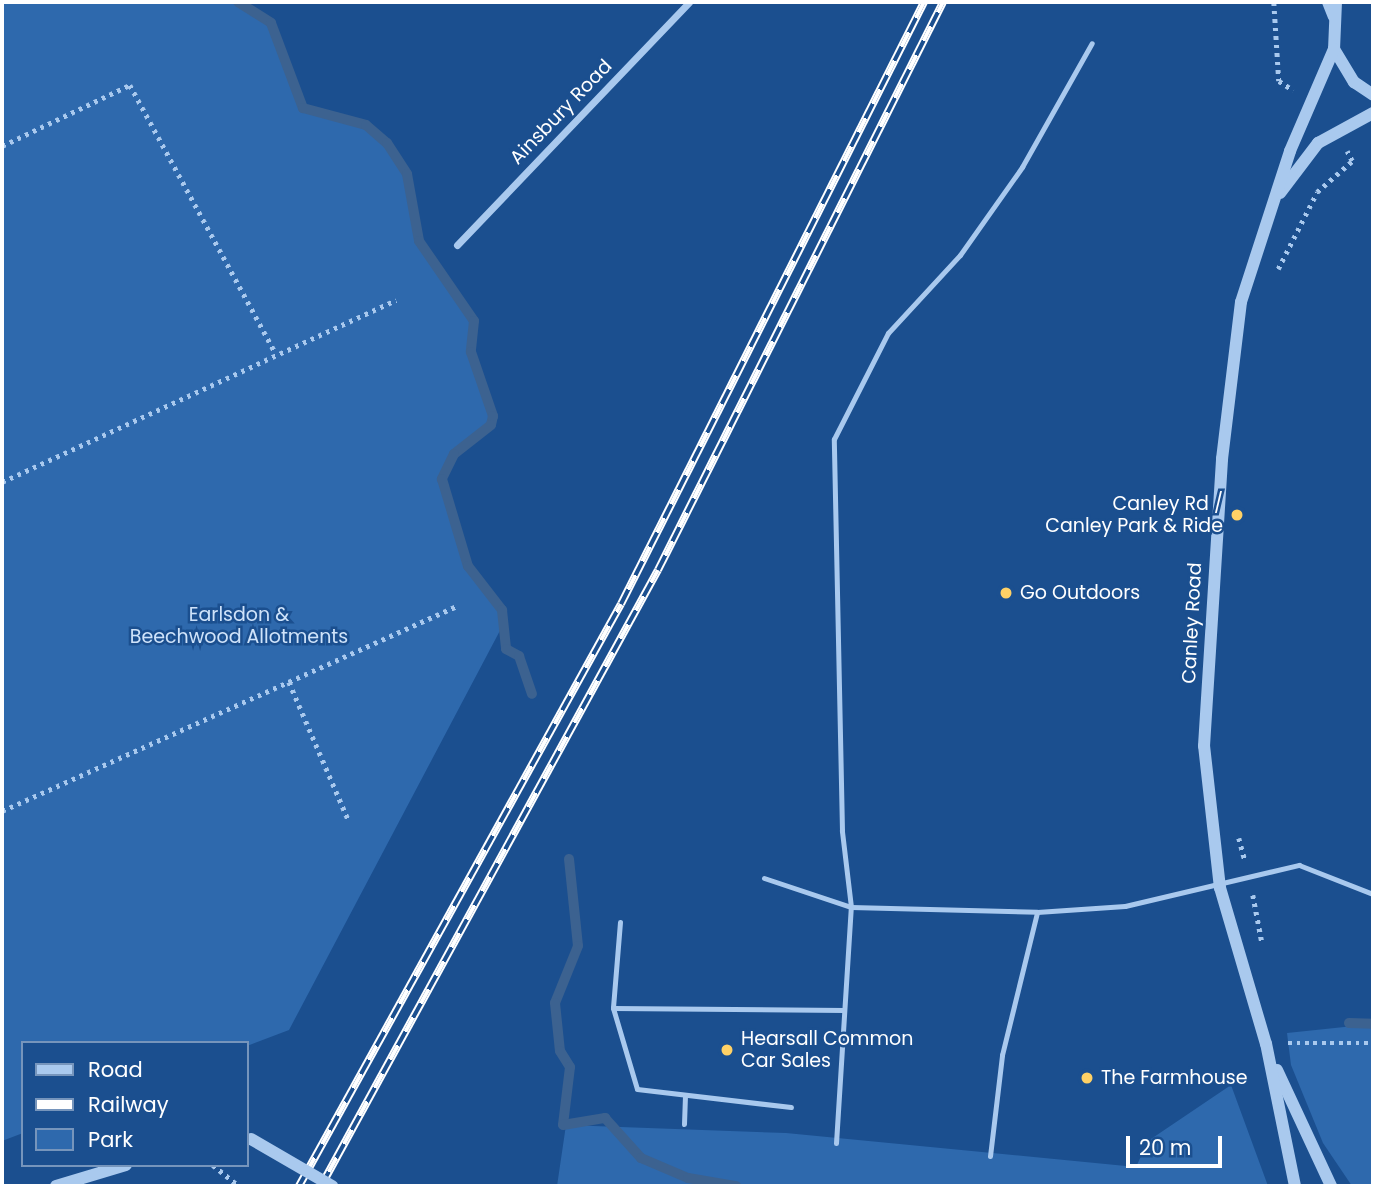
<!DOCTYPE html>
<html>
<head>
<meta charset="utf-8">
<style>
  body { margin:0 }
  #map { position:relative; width:1375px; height:1188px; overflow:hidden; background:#1b4f8f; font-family:Poppins,sans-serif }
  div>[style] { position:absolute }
  .green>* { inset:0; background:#2e69ad }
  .stream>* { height:10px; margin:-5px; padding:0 5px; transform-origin:5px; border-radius:5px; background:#3c6290 }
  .path>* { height:4.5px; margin-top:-2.25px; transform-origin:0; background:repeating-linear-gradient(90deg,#a9c9ee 0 3.5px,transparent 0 8.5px) }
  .service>* { height:5px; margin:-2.5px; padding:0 2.5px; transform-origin:2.5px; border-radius:2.5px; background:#a9c9ee }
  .minor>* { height:7px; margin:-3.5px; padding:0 3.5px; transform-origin:3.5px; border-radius:3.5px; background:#a9c9ee }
  .tertiary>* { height:12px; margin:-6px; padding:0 6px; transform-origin:6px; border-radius:6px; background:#a9c9ee }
  .rail>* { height:8px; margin-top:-4px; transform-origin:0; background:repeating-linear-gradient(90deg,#1b4f8f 0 16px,#fff 0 32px); box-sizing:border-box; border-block:2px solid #fff }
  .tertiary-bridge>* { height:12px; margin:-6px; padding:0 6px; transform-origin:6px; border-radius:6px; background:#a9c9ee }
  .dots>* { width:19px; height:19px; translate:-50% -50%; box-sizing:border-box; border:4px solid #1b4f8f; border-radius:50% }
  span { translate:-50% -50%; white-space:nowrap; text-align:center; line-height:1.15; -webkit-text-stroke:5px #1b4f8f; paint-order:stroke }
  .street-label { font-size:19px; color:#fff }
  .poi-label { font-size:19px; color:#fff }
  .right { translate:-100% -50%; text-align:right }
  .left { translate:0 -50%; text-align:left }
  .park-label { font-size:19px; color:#cfe3fa }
  .frame { position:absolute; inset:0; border:4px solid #fff; pointer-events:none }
  .legend { position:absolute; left:21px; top:1041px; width:228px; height:126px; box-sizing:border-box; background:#1b4f8f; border:2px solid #7695bc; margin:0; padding:9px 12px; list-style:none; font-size:21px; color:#fff }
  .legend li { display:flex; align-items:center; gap:14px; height:35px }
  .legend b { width:35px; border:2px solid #7695bc }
  .scale { position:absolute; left:1126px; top:1136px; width:96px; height:32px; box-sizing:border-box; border:4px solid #fff; border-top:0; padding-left:9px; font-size:21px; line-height:24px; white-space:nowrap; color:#fff; -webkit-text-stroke:5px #1b4f8f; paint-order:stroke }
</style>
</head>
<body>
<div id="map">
  <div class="green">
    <div style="clip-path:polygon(2px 2px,238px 2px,271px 23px,303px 108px,366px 125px,387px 143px,407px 174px,419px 241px,474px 321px,471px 352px,493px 416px,491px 425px,454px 454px,442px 480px,468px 566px,502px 610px,504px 623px,289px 1030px,247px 1046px,23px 1043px,23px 1133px,2px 1141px)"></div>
    <div style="clip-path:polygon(1373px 1024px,1373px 1186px,1352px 1186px,1323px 1143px,1291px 1065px,1287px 1033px)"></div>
    <div style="clip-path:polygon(1231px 1085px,1268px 1186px,557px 1186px,566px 1125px,786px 1133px,1136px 1167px,1148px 1141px)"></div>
  </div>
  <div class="stream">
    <div style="left:238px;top:2px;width:39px;rotate:32deg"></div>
    <div style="left:271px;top:23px;width:91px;rotate:69.4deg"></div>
    <div style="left:303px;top:108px;width:65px;rotate:15.1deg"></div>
    <div style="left:366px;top:125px;width:28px;rotate:41deg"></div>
    <div style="left:387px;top:143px;width:37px;rotate:57deg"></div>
    <div style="left:407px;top:174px;width:68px;rotate:79.8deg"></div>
    <div style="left:419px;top:241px;width:97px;rotate:55.5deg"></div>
    <div style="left:474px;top:321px;width:31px;rotate:96deg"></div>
    <div style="left:471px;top:352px;width:68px;rotate:71deg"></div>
    <div style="left:493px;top:416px;width:9px;rotate:103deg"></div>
    <div style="left:491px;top:425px;width:47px;rotate:141.9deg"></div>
    <div style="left:454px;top:454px;width:28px;rotate:116deg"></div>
    <div style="left:442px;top:479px;width:91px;rotate:73.4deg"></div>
    <div style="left:468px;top:566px;width:56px;rotate:52.3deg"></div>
    <div style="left:502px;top:610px;width:39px;rotate:84deg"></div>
    <div style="left:506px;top:649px;width:15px;rotate:28deg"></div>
    <div style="left:519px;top:656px;width:40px;rotate:71.1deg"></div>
    <div style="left:569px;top:859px;width:87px;rotate:84.1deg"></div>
    <div style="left:578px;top:946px;width:61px;rotate:112deg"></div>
    <div style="left:555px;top:1003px;width:48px;rotate:84.1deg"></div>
    <div style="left:560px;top:1051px;width:19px;rotate:58deg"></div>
    <div style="left:570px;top:1067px;width:58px;rotate:96.9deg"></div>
    <div style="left:563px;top:1125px;width:43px;rotate:-9.5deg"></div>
    <div style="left:605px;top:1118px;width:54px;rotate:48deg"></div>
    <div style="left:641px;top:1158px;width:51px;rotate:23.1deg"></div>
    <div style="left:688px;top:1178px;width:49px;rotate:9.5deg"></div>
    <div style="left:1349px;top:1023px;width:24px;rotate:2deg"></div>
  </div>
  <div class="path">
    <div style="left:1274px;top:2px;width:79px;rotate:86.4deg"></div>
    <div style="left:1279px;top:81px;width:17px;rotate:33deg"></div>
    <div style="left:2px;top:146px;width:142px;rotate:-25.5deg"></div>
    <div style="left:130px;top:85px;width:304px;rotate:61.5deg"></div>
    <div style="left:1278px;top:269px;width:86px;rotate:-63.1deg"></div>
    <div style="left:1317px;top:192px;width:47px;rotate:-41.5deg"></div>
    <div style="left:1352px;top:161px;width:11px;rotate:-117deg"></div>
    <div style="left:2px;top:482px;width:434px;rotate:-24.8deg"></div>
    <div style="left:289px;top:682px;width:151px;rotate:66.7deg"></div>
    <div style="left:2px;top:811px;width:501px;rotate:-24.26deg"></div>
    <div style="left:1239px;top:838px;width:23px;rotate:75deg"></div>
    <div style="left:1253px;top:895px;width:48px;rotate:79.2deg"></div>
    <div style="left:1288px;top:1043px;width:85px"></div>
    <div style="left:213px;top:1165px;width:33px;rotate:39deg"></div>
  </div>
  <div class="service">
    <div style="left:764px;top:878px;width:92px;rotate:18.4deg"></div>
    <div style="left:851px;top:907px;width:186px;rotate:1.5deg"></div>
    <div style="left:1037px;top:912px;width:88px;rotate:-3.9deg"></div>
    <div style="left:1125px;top:906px;width:179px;rotate:-13.3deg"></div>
    <div style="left:1299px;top:865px;width:79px;rotate:21.4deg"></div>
    <div style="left:620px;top:922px;width:86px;rotate:94.7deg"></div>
    <div style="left:613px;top:1008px;width:84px;rotate:73.5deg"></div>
    <div style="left:637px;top:1089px;width:155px;rotate:6.7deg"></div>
    <div style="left:613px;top:1008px;width:231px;rotate:0.5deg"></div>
    <div style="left:684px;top:1124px;width:27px;rotate:-88deg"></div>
    <div style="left:836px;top:1143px;width:236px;rotate:-86.4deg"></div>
    <div style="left:851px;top:907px;width:77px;rotate:-96.8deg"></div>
    <div style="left:842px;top:831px;width:392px;rotate:-91.2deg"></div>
    <div style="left:834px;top:439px;width:119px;rotate:-63deg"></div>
    <div style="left:888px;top:333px;width:106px;rotate:-47.3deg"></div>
    <div style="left:960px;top:255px;width:108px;rotate:-54.8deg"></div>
    <div style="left:1022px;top:167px;width:142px;rotate:-60.6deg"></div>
    <div style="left:990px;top:1156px;width:102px;rotate:-83.2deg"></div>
    <div style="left:1002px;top:1055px;width:147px;rotate:-76.2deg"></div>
  </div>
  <div class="minor">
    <div style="left:1325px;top:2px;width:16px;rotate:68deg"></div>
    <div style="left:457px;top:245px;width:336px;rotate:-46.3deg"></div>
  </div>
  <div class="tertiary">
    <div style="left:1336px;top:2px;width:47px;rotate:92.4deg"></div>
    <div style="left:1334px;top:49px;width:39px;rotate:59deg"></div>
    <div style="left:1354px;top:82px;width:23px;rotate:34deg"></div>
    <div style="left:1280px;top:193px;width:63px;rotate:-52.8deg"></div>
    <div style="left:1318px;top:143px;width:63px;rotate:-28.6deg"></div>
    <div style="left:1277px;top:1070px;width:128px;rotate:65deg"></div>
    <div style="left:56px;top:1186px;width:73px;rotate:-16.7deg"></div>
    <div style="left:1295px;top:1186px;width:145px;rotate:-101.5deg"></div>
    <div style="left:1266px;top:1044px;width:163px;rotate:-106.4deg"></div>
    <div style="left:1220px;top:888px;width:143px;rotate:-96.4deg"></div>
    <div style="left:1204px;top:746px;width:288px;rotate:-86.4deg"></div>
    <div style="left:1222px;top:459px;width:158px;rotate:-83.1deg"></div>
    <div style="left:1241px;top:302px;width:159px;rotate:-72deg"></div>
    <div style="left:1290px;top:151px;width:111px;rotate:-66.7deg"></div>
  </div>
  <div class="rail">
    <div style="left:299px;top:1186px;width:665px;rotate:-61.05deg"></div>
    <div style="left:621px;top:604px;width:674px;rotate:-63.28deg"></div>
    <div style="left:321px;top:1186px;width:702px;rotate:-61.32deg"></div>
    <div style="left:658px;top:570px;width:635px;rotate:-63.35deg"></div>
  </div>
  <div class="tertiary-bridge">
    <div style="left:251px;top:1139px;width:94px;rotate:30.1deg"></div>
  </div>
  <div class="dots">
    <div style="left:1237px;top:515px;background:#ffd166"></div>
    <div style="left:1006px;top:593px;background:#ffd166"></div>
    <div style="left:727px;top:1050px;background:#ffd166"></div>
    <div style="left:1087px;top:1078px;background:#ffd166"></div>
  </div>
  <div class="street-label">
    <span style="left:561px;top:112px;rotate:-46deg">Ainsbury Road</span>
    <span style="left:1192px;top:623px;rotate:-87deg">Canley Road</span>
  </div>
  <div class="poi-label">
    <span class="right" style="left:1223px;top:515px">Canley Rd /<br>Canley Park &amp; Ride</span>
    <span class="left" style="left:1020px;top:593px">Go Outdoors</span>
    <span class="left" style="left:741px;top:1050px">Hearsall Common<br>Car Sales</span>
    <span class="left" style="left:1101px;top:1078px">The Farmhouse</span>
  </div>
  <div class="park-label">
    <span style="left:239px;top:626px">Earlsdon &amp;<br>Beechwood Allotments</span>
  </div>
  <div class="frame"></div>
  <ul class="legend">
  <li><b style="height:9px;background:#a9c9ee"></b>Road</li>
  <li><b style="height:9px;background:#fff"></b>Railway</li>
  <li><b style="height:19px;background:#2e69ad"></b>Park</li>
  </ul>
  <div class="scale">20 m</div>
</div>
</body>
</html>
